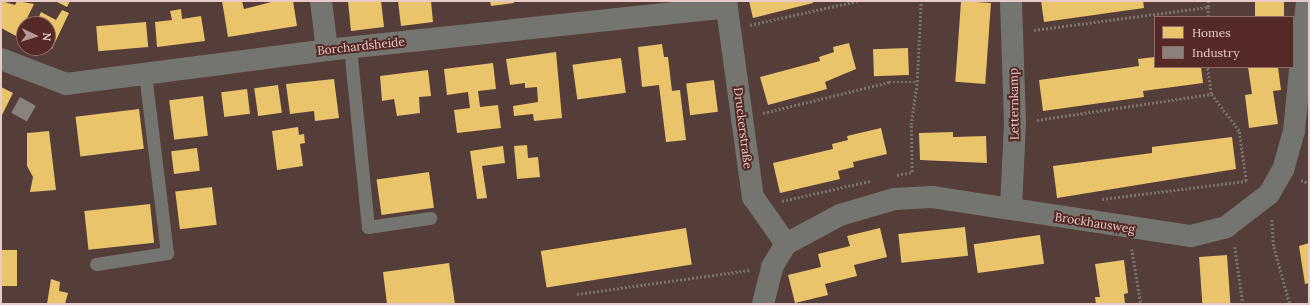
<!DOCTYPE html>
<html>
<head>
<meta charset="utf-8">
<style>
  body { margin:0 }
  #map { position:relative; width:1310px; height:305px; overflow:hidden; background:#553d3a; font-family:Lora,serif }
  div>[style] { position:absolute }
  .homes>* { inset:0; background:#e9c46a; transform-origin:0 0 }
  .industry>* { inset:0; background:#8a817c; transform-origin:0 0 }
  .path>* { height:2.5px; margin-top:-1.25px; transform-origin:0; background:repeating-linear-gradient(90deg,#797370 0 2px,transparent 0 4px) }
  .service>* { height:13px; margin:-6.5px; padding:0 6.5px; transform-origin:6.5px; border-radius:6.5px; background:#747570 }
  .minor>* { height:22px; margin:-11px; padding:0 11px; transform-origin:11px; border-radius:11px; background:#747570 }
  span { translate:-50% -50%; white-space:nowrap; text-align:center; line-height:1.15; -webkit-text-stroke:4px #552925; paint-order:stroke }
  .street-label { font-size:12px; color:#e8cbc8 }
  .frame { position:absolute; inset:0; border:2px solid #e8cbc8; pointer-events:none }
  .legend { position:absolute; left:1154px; top:16px; width:140px; height:52px; box-sizing:border-box; background:#552925; border:1px solid #906a66; margin:0; padding:5px 7px; list-style:none; font-size:12px; color:#e8cbc8 }
  .legend li { display:flex; align-items:center; gap:8px; height:20px }
  .legend b { width:20px; border:1px solid #906a66 }
  .north { position:absolute; left:16px; top:16px; width:40px; height:40px; box-sizing:border-box; background:#552925; border:1px solid #906a66; border-radius:50%; rotate:94deg; font-size:11px; font-weight:700; line-height:16px; text-align:center; color:#e8cbc8 }
  .north::after { content:''; display:block; margin:auto; width:14px; height:18px; background:#b59996; clip-path:polygon(50% 0,100% 100%,50% 72%,0 100%) }
</style>
</head>
<body>
<div id="map">
  <div class="homes">
    <div style="clip-path:polygon(1px 1px,15px 5px,17px 1px,34px 4px,18px 37px,1px 28px)"></div>
    <div style="clip-path:polygon(55px 1px,70px 1px,67px 7px)"></div>
    <div style="clip-path:polygon(222px 1px,242px 1px,244px 9px,275px 1px,293px 1px,297px 26px,228px 37px)"></div>
    <div style="clip-path:polygon(348px 1px,381px 1px,384px 27px,351px 31px)"></div>
    <div style="clip-path:polygon(398px 1px,431px 1px,433px 22px,401px 26px)"></div>
    <div style="clip-path:polygon(490px 1px,514px 1px,514px 3px,491px 6px)"></div>
    <div style="clip-path:polygon(749px 1px,813px 1px,813px 3px,753px 18px)"></div>
    <div style="left:961px;top:1px;width:30px;height:81px;rotate:4deg"></div>
    <div style="clip-path:polygon(1041px 1px,1143px 1px,1144px 8px,1044px 22px)"></div>
    <div style="left:1255px;top:1px;width:29px;height:16px"></div>
    <div style="clip-path:polygon(181px 9px,182px 19px,201px 16px,205px 41px,157px 47px,155px 22px,172px 20px,170px 11px)"></div>
    <div style="clip-path:polygon(62px 10px,69px 13px,52px 49px,48px 47px,48px 24px,36px 24px,41px 12px,56px 20px)"></div>
    <div style="left:146px;top:22px;width:25px;height:50px;rotate:85deg"></div>
    <div style="clip-path:polygon(849px 43px,856px 69px,825px 82px,827px 89px,768px 105px,760px 77px,820px 61px,819px 57px,834px 52px,833px 47px)"></div>
    <div style="clip-path:polygon(662px 44px,664px 57px,668px 57px,672px 91px,680px 90px,686px 140px,666px 142px,659px 85px,642px 87px,638px 47px)"></div>
    <div style="left:908px;top:48px;width:27px;height:35px;rotate:88deg"></div>
    <div style="clip-path:polygon(556px 52px,562px 118px,534px 121px,533px 114px,514px 116px,513px 106px,538px 102px,537px 87px,525px 88px,525px 83px,510px 85px,506px 59px)"></div>
    <div style="clip-path:polygon(1155px 57px,1155px 67px,1201px 67px,1203px 83px,1143px 91px,1144px 97px,1043px 111px,1039px 80px,1139px 66px,1138px 59px)"></div>
    <div style="left:621px;top:58px;width:35px;height:49px;rotate:82deg"></div>
    <div style="clip-path:polygon(493px 63px,496px 89px,478px 91px,480px 107px,498px 105px,501px 128px,457px 133px,454px 110px,470px 108px,468px 92px,447px 95px,444px 69px)"></div>
    <div style="clip-path:polygon(1248px 67px,1278px 67px,1281px 90px,1273px 91px,1278px 124px,1249px 128px,1245px 95px,1252px 94px)"></div>
    <div style="clip-path:polygon(428px 70px,431px 96px,419px 97px,420px 113px,397px 116px,394px 99px,382px 101px,380px 76px)"></div>
    <div style="clip-path:polygon(334px 79px,339px 118px,315px 121px,314px 111px,290px 114px,286px 84px)"></div>
    <div style="left:714px;top:80px;width:32px;height:28px;rotate:83deg"></div>
    <div style="left:278px;top:85px;width:28px;height:24px;rotate:82deg"></div>
    <div style="clip-path:polygon(1px 87px,13px 93px,1px 117px)"></div>
    <div style="left:247px;top:89px;width:25px;height:26px;rotate:83deg"></div>
    <div style="left:203px;top:96px;width:40px;height:34px;rotate:83deg"></div>
    <div style="left:139px;top:109px;width:40px;height:64px;rotate:83deg"></div>
    <div style="clip-path:polygon(298px 127px,299px 135px,304px 134px,305px 143px,300px 144px,303px 166px,277px 170px,272px 131px)"></div>
    <div style="clip-path:polygon(881px 128px,887px 154px,853px 162px,854px 167px,838px 171px,840px 179px,780px 193px,773px 163px,833px 149px,832px 144px,848px 140px,847px 136px)"></div>
    <div style="clip-path:polygon(49px 131px,56px 190px,30px 192px,33px 177px,27px 166px,27px 133px)"></div>
    <div style="clip-path:polygon(953px 132px,953px 137px,986px 136px,987px 163px,920px 160px,919px 133px)"></div>
    <div style="clip-path:polygon(1232px 137px,1236px 169px,1057px 198px,1053px 166px,1152px 153px,1152px 147px)"></div>
    <div style="clip-path:polygon(527px 145px,528px 158px,538px 157px,540px 177px,517px 179px,514px 146px)"></div>
    <div style="clip-path:polygon(503px 146px,505px 163px,482px 166px,487px 198px,477px 199px,470px 151px)"></div>
    <div style="left:197px;top:148px;width:23px;height:26px;rotate:83deg"></div>
    <div style="left:429px;top:172px;width:36px;height:53px;rotate:82deg"></div>
    <div style="left:212px;top:187px;width:38px;height:37px;rotate:83deg"></div>
    <div style="left:150px;top:204px;width:39px;height:66px;rotate:84deg"></div>
    <div style="left:965px;top:227px;width:29px;height:67px;rotate:84deg"></div>
    <div style="left:686px;top:228px;width:37px;height:147px;rotate:81deg"></div>
    <div style="clip-path:polygon(880px 228px,887px 257px,854px 265px,857px 276px,825px 284px,828px 295px,795px 303px,788px 275px,821px 267px,818px 254px,850px 246px,847px 236px)"></div>
    <div style="left:1040px;top:235px;width:29px;height:67px;rotate:82deg"></div>
    <div style="clip-path:polygon(1309px 243px,1309px 283px,1305px 284px,1299px 246px)"></div>
    <div style="left:1px;top:250px;width:16px;height:36px"></div>
    <div style="left:1227px;top:255px;width:49px;height:28px;rotate:86deg"></div>
    <div style="clip-path:polygon(1124px 260px,1128px 293px,1124px 294px,1125px 304px,1096px 304px,1095px 297px,1100px 297px,1095px 264px)"></div>
    <div style="clip-path:polygon(449px 263px,455px 304px,387px 304px,383px 272px)"></div>
    <div style="clip-path:polygon(51px 279px,60px 282px,59px 291px,68px 293px,65px 304px,47px 304px)"></div>
  </div>
  <div class="industry">
    <div style="left:20px;top:97px;width:18px;height:18px;rotate:29deg"></div>
  </div>
  <div class="path">
    <div style="left:1208px;top:17px;width:10px;rotate:-90deg"></div>
    <div style="left:750px;top:25px;width:110px;rotate:-12.6deg"></div>
    <div style="left:1034px;top:30px;width:176px;rotate:-7.5deg"></div>
    <div style="left:1208px;top:7px;width:6px;rotate:-90deg"></div>
    <div style="left:763px;top:113px;width:130px;rotate:-13.8deg"></div>
    <div style="left:889px;top:82px;width:28px"></div>
    <div style="left:917px;top:82px;width:81px;rotate:-87.2deg"></div>
    <div style="left:1037px;top:120px;width:176px;rotate:-8.5deg"></div>
    <div style="left:1211px;top:94px;width:27px;rotate:-98deg"></div>
    <div style="left:897px;top:175px;width:15px;rotate:-11deg"></div>
    <div style="left:912px;top:172px;width:47px;rotate:-91.2deg"></div>
    <div style="left:911px;top:125px;width:43px;rotate:-82.1deg"></div>
    <div style="left:1301px;top:180px;width:9px;rotate:21deg"></div>
    <div style="left:1102px;top:199px;width:145px;rotate:-7.1deg"></div>
    <div style="left:1246px;top:181px;width:50px;rotate:-98deg"></div>
    <div style="left:1239px;top:131px;width:46px;rotate:-127.1deg"></div>
    <div style="left:782px;top:201px;width:90px;rotate:-12.8deg"></div>
    <div style="left:1272px;top:220px;width:27px;rotate:86deg"></div>
    <div style="left:1274px;top:247px;width:59px;rotate:74.3deg"></div>
    <div style="left:1235px;top:247px;width:58px;rotate:82deg"></div>
    <div style="left:1132px;top:249px;width:56px;rotate:80.7deg"></div>
    <div style="left:577px;top:294px;width:174px;rotate:-7.9deg"></div>
  </div>
  <div class="service">
    <div style="left:350px;top:47px;width:181px;rotate:84.3deg"></div>
    <div style="left:368px;top:227px;width:63px;rotate:-8.3deg"></div>
    <div style="left:96px;top:264px;width:72px;rotate:-8.8deg"></div>
    <div style="left:167px;top:253px;width:181px;rotate:-97deg"></div>
  </div>
  <div class="minor">
    <div style="left:321px;top:1px;width:49px;rotate:83deg"></div>
    <div style="left:726px;top:1px;width:198px;rotate:82.2deg"></div>
    <div style="left:753px;top:197px;width:57px;rotate:54.9deg"></div>
    <div style="left:1px;top:59px;width:70px;rotate:21deg"></div>
    <div style="left:66px;top:84px;width:263px;rotate:-7.4deg"></div>
    <div style="left:327px;top:50px;width:402px;rotate:-6.1deg"></div>
    <div style="left:1011px;top:208px;width:85px;rotate:-87.3deg"></div>
    <div style="left:1015px;top:123px;width:122px;rotate:-91.9deg"></div>
    <div style="left:763px;top:304px;width:38px;rotate:-76deg"></div>
    <div style="left:772px;top:267px;width:27px;rotate:-59deg"></div>
    <div style="left:786px;top:244px;width:61px;rotate:-28.2deg"></div>
    <div style="left:840px;top:215px;width:56px;rotate:-16.5deg"></div>
    <div style="left:894px;top:199px;width:38px;rotate:-3deg"></div>
    <div style="left:932px;top:197px;width:262px;rotate:8.6deg"></div>
    <div style="left:1191px;top:236px;width:36px;rotate:-14deg"></div>
    <div style="left:1226px;top:227px;width:54px;rotate:-37.5deg"></div>
    <div style="left:1269px;top:194px;width:28px;rotate:-60deg"></div>
    <div style="left:1283px;top:170px;width:41px;rotate:-74.2deg"></div>
    <div style="left:1294px;top:131px;width:131px;rotate:-84.3deg"></div>
  </div>
  <div class="street-label">
    <span style="left:361px;top:46px;rotate:-6deg">Borchardsheide</span>
    <span style="left:1014px;top:104px;rotate:-91deg">Letternkamp</span>
    <span style="left:743px;top:128px;rotate:83deg">Druckerstraße</span>
    <span style="left:1095px;top:223px;rotate:9deg">Brockhausweg</span>
  </div>
  <div class="frame"></div>
  <ul class="legend">
  <li><b style="height:11px;background:#e9c46a"></b>Homes</li>
  <li><b style="height:11px;background:#8a817c"></b>Industry</li>
  </ul>
  <div class="north">N</div>
</div>
</body>
</html>
